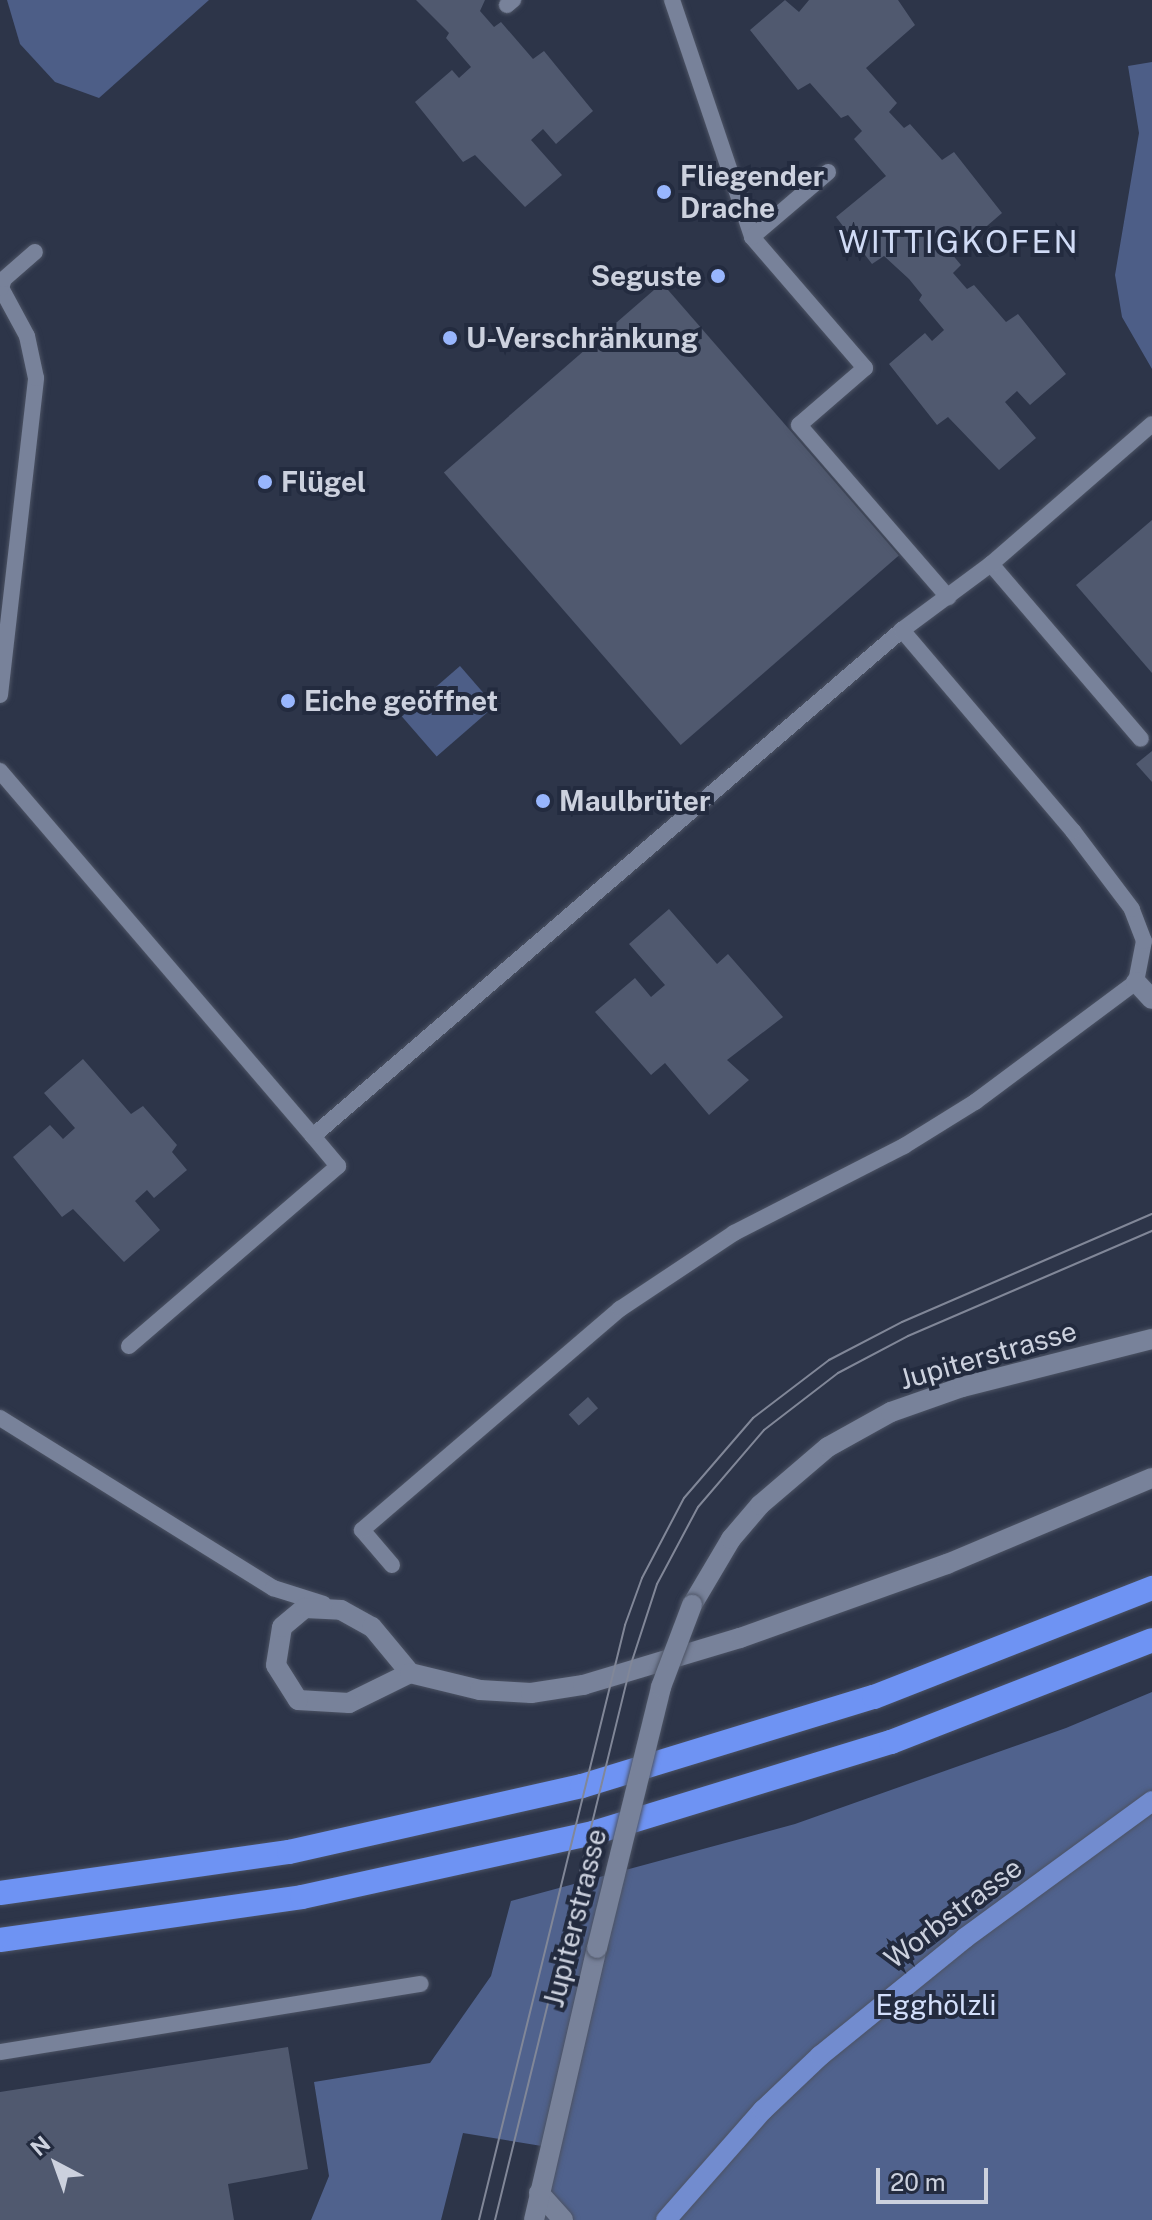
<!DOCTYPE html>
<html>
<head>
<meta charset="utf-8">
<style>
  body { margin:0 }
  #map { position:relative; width:1152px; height:2220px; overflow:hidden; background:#2d3549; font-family:"Public Sans",sans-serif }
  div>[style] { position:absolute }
  .green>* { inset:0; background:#4d5e87; transform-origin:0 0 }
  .forest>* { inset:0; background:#50628d }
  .building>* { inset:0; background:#50596f; transform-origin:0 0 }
  .roads { filter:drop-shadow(0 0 2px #4c5364) drop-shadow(0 0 2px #4c5364) }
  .lane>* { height:16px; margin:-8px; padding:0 8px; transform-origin:8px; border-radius:8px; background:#78829a }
  .street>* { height:20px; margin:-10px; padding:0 10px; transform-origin:10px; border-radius:10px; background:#78829a }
  .primary>* { height:20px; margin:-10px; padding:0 10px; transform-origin:10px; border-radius:10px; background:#728ccf }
  .highway>* { height:24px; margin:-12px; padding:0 12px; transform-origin:12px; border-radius:12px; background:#6e93f3 }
  .tram>* { height:2px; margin:-1px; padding:0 1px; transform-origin:1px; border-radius:1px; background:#818798 }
  .bridges { filter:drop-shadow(0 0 2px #4c5364) drop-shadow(0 0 2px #4c5364) }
  .street-bridge>* { height:20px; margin:-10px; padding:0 10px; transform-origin:10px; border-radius:10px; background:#78829a }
  .dots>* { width:22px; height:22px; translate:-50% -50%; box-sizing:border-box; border:4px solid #232b3f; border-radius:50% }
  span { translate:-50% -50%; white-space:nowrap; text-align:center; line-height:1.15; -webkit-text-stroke:8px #232b3f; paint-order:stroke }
  .poi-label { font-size:28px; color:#ccd1de; font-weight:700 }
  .left { translate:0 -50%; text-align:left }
  .right { translate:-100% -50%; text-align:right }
  .street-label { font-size:28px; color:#ccd1de }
  .park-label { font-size:28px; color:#d3dffb }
  .quarter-label { font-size:32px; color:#d0dbf5; letter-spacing:2px }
  .north { position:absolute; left:16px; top:2124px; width:80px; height:80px; -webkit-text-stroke:6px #232b3f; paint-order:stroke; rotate:319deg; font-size:22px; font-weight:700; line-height:32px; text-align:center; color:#ccd1de }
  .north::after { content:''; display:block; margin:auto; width:28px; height:36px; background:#ccd1de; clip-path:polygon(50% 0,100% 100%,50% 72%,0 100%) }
  .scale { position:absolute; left:876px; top:2168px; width:112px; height:36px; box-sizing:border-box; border:4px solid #ccd1de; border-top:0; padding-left:10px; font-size:24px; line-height:28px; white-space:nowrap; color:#ccd1de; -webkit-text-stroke:6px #232b3f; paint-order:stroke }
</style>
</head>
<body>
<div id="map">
  <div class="green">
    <div style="clip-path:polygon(7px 0,209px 0,99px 98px,55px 82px,20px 44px)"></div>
    <div style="clip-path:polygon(1152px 62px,1152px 369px,1122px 317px,1115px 275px,1139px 133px,1128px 66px)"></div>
    <div style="left:460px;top:666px;width:53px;height:77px;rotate:49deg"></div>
  </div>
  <div class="forest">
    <div style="clip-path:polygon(1152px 1692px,1152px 2220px,544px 2220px,554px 2148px,463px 2133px,441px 2220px,311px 2220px,329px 2176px,314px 2082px,430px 2063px,491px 1976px,511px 1901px,795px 1824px,1066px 1728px)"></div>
  </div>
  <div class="building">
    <div style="clip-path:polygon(416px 0,485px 0,480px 11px,494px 27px,501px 22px,533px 59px,544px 51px,593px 111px,556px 144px,543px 129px,531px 140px,562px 175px,525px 207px,475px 155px,463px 162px,415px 102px,452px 70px,459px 78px,471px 67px,446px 38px,449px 33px)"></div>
    <div style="clip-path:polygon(785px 0,799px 12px,809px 0,898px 0,915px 25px,866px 68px,897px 103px,889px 112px,904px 128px,910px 124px,942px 160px,954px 152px,1002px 213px,965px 245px,953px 231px,941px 241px,961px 265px,953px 273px,967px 289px,974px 285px,1006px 322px,1018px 314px,1066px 374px,1030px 405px,1017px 391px,1005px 402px,1036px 438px,999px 470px,948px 417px,937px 425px,889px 364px,925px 333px,932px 341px,944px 330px,919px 300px,922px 295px,909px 279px,884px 256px,872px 264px,836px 217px,886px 176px,854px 139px,862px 131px,848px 115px,841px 118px,810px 83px,798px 90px,750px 30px)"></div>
    <div style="left:662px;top:283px;width:361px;height:289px;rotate:49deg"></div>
    <div style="clip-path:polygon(1152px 520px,1152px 673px,1076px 585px)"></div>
    <div style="clip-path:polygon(1152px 751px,1152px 782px,1136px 764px)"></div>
    <div style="clip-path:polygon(669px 909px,717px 964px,728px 954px,783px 1017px,727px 1060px,749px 1080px,709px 1115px,665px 1063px,651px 1075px,595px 1012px,635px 978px,651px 997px,665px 985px,629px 944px)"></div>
    <div style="clip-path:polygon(83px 1059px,131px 1114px,143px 1106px,177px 1145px,172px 1152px,187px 1170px,154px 1198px,147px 1190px,135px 1201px,160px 1230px,124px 1262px,73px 1209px,62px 1217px,13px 1157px,50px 1125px,63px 1139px,75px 1128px,44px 1093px)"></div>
    <div style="left:588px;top:1397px;width:15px;height:26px;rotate:48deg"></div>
    <div style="clip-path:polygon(288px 2047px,308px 2169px,228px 2184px,234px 2220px,0 2220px,0 2092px)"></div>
  </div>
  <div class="roads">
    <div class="lane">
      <div style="left:672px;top:0;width:250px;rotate:71.3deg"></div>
      <div style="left:752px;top:237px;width:173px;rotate:49.2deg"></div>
      <div style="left:865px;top:368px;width:87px;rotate:139.2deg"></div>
      <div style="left:799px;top:425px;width:228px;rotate:49.1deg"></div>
      <div style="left:507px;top:5px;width:8px;rotate:-40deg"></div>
      <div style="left:752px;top:237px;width:100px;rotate:-40.5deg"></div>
      <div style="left:991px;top:564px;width:230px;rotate:49.4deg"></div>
      <div style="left:0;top:695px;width:319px;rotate:-83.5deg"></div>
      <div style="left:36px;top:378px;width:43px;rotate:-102.1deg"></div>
      <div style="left:27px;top:336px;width:55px;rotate:-118.4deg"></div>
      <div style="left:1px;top:288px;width:9px;rotate:-72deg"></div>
      <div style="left:4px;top:279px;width:41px;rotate:-41.1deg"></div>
      <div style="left:0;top:771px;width:481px;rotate:49.4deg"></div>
      <div style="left:129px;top:1346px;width:276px;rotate:-40.7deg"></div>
      <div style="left:338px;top:1166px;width:39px;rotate:-130deg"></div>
      <div style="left:313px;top:1136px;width:777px;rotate:-40.67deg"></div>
      <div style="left:902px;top:630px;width:111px;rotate:-36.6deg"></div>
      <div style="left:991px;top:564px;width:213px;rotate:-41deg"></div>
      <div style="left:0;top:1418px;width:322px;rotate:31.9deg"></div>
      <div style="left:273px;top:1588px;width:53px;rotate:17.4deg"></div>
      <div style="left:392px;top:1565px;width:46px;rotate:-130.6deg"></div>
      <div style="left:362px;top:1530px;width:340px;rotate:-40.6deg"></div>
      <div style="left:620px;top:1309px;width:137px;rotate:-33.7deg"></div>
      <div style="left:734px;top:1233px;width:191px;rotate:-27.1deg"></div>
      <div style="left:904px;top:1146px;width:84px;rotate:-31.8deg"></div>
      <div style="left:975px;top:1102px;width:201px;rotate:-36.7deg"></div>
      <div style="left:1136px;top:982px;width:42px;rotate:-79deg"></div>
      <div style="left:1144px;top:941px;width:34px;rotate:-111deg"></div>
      <div style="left:1132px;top:909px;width:98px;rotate:-127.1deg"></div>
      <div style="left:1073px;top:831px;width:264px;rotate:-130.4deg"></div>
      <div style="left:0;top:2052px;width:426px;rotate:-9.2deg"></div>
    </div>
    <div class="street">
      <div style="left:1136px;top:982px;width:23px;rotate:47deg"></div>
      <div style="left:692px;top:1605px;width:77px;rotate:-59.4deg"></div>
      <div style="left:731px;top:1539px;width:45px;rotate:-49.5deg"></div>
      <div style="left:760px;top:1505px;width:89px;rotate:-40.5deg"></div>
      <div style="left:828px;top:1447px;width:72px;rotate:-29.1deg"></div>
      <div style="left:891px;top:1412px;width:75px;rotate:-19.4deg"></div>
      <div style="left:962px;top:1387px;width:196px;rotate:-14.2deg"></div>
      <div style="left:410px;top:1673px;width:68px;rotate:153.8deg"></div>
      <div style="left:349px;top:1703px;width:51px;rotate:-176.6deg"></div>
      <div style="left:298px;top:1700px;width:41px;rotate:-122.2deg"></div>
      <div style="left:276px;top:1665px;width:38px;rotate:-81deg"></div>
      <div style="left:282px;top:1627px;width:30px;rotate:-40deg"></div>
      <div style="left:305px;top:1608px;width:36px;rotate:3deg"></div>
      <div style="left:341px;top:1610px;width:35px;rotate:29deg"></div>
      <div style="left:372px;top:1627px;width:60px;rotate:50.4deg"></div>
      <div style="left:410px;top:1673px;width:72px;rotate:13.7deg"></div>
      <div style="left:480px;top:1690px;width:51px;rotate:3.4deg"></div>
      <div style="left:531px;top:1693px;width:53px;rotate:-8.7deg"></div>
      <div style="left:583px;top:1685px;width:164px;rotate:-16.7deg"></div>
      <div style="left:740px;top:1638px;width:220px;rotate:-19.7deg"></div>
      <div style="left:947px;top:1564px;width:222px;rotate:-22.8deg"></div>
      <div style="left:539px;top:2193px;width:36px;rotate:48deg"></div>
      <div style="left:534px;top:2220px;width:279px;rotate:-77deg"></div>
    </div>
    <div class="primary">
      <div style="left:666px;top:2220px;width:147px;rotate:-48.6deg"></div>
      <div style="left:763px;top:2110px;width:79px;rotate:-43.5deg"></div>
      <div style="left:820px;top:2056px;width:187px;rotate:-39.1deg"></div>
      <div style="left:965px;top:1938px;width:232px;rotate:-36.2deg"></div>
    </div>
    <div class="highway">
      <div style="left:0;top:1893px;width:292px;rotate:-8.1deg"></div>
      <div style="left:289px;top:1852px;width:300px;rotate:-12.7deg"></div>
      <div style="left:582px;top:1786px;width:305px;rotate:-17deg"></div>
      <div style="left:874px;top:1697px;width:299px;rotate:-21.4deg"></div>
      <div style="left:0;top:1940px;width:305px;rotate:-8.1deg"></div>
      <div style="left:302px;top:1897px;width:298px;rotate:-12.4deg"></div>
      <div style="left:593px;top:1833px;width:312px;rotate:-17deg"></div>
      <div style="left:891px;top:1742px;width:280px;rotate:-21.3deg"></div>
    </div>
  </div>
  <div class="tram">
    <div style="left:479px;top:2220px;width:613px;rotate:-76.21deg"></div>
    <div style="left:625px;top:1625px;width:50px;rotate:-70.1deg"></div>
    <div style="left:642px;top:1578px;width:90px;rotate:-62.3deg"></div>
    <div style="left:684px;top:1498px;width:106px;rotate:-49.2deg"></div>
    <div style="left:753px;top:1418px;width:96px;rotate:-37.3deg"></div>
    <div style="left:829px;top:1360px;width:82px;rotate:-27.5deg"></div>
    <div style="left:902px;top:1322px;width:272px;rotate:-23.4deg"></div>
    <div style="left:495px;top:2220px;width:572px;rotate:-76.26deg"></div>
    <div style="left:631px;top:1664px;width:84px;rotate:-72deg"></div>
    <div style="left:657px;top:1584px;width:87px;rotate:-62deg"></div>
    <div style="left:698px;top:1507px;width:101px;rotate:-49.4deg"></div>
    <div style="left:764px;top:1430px;width:93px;rotate:-37.6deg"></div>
    <div style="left:838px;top:1373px;width:79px;rotate:-27.9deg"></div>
    <div style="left:908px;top:1336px;width:266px;rotate:-23.3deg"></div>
  </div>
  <div class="bridges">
    <div class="street-bridge">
      <div style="left:597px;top:1948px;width:269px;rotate:-76.2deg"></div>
      <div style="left:661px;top:1687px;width:88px;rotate:-69.3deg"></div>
    </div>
  </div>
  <div class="dots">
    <div style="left:664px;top:192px;background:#98b6fd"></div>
    <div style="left:718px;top:276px;background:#98b6fd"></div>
    <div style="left:450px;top:338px;background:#98b6fd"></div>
    <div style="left:265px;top:482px;background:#98b6fd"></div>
    <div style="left:288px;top:701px;background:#98b6fd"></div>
    <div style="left:543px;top:801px;background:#98b6fd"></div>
  </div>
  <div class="poi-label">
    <span class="left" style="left:680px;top:192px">Fliegender<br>Drache</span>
    <span class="right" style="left:702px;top:276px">Seguste</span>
    <span class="left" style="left:466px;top:338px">U-Verschränkung</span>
    <span class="left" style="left:281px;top:482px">Flügel</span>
    <span class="left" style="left:304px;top:701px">Eiche geöffnet</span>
    <span class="left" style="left:559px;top:801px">Maulbrüter</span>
  </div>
  <div class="street-label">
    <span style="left:988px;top:1355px;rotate:-16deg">Jupiterstrasse</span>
    <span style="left:953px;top:1913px;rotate:-37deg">Worbstrasse</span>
    <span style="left:575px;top:1918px;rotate:-76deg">Jupiterstrasse</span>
  </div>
  <div class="park-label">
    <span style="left:936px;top:2005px">Egghölzli</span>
  </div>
  <div class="quarter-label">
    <span style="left:959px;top:242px">WITTIGKOFEN</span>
  </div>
  <div class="north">N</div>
  <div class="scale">20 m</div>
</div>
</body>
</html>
